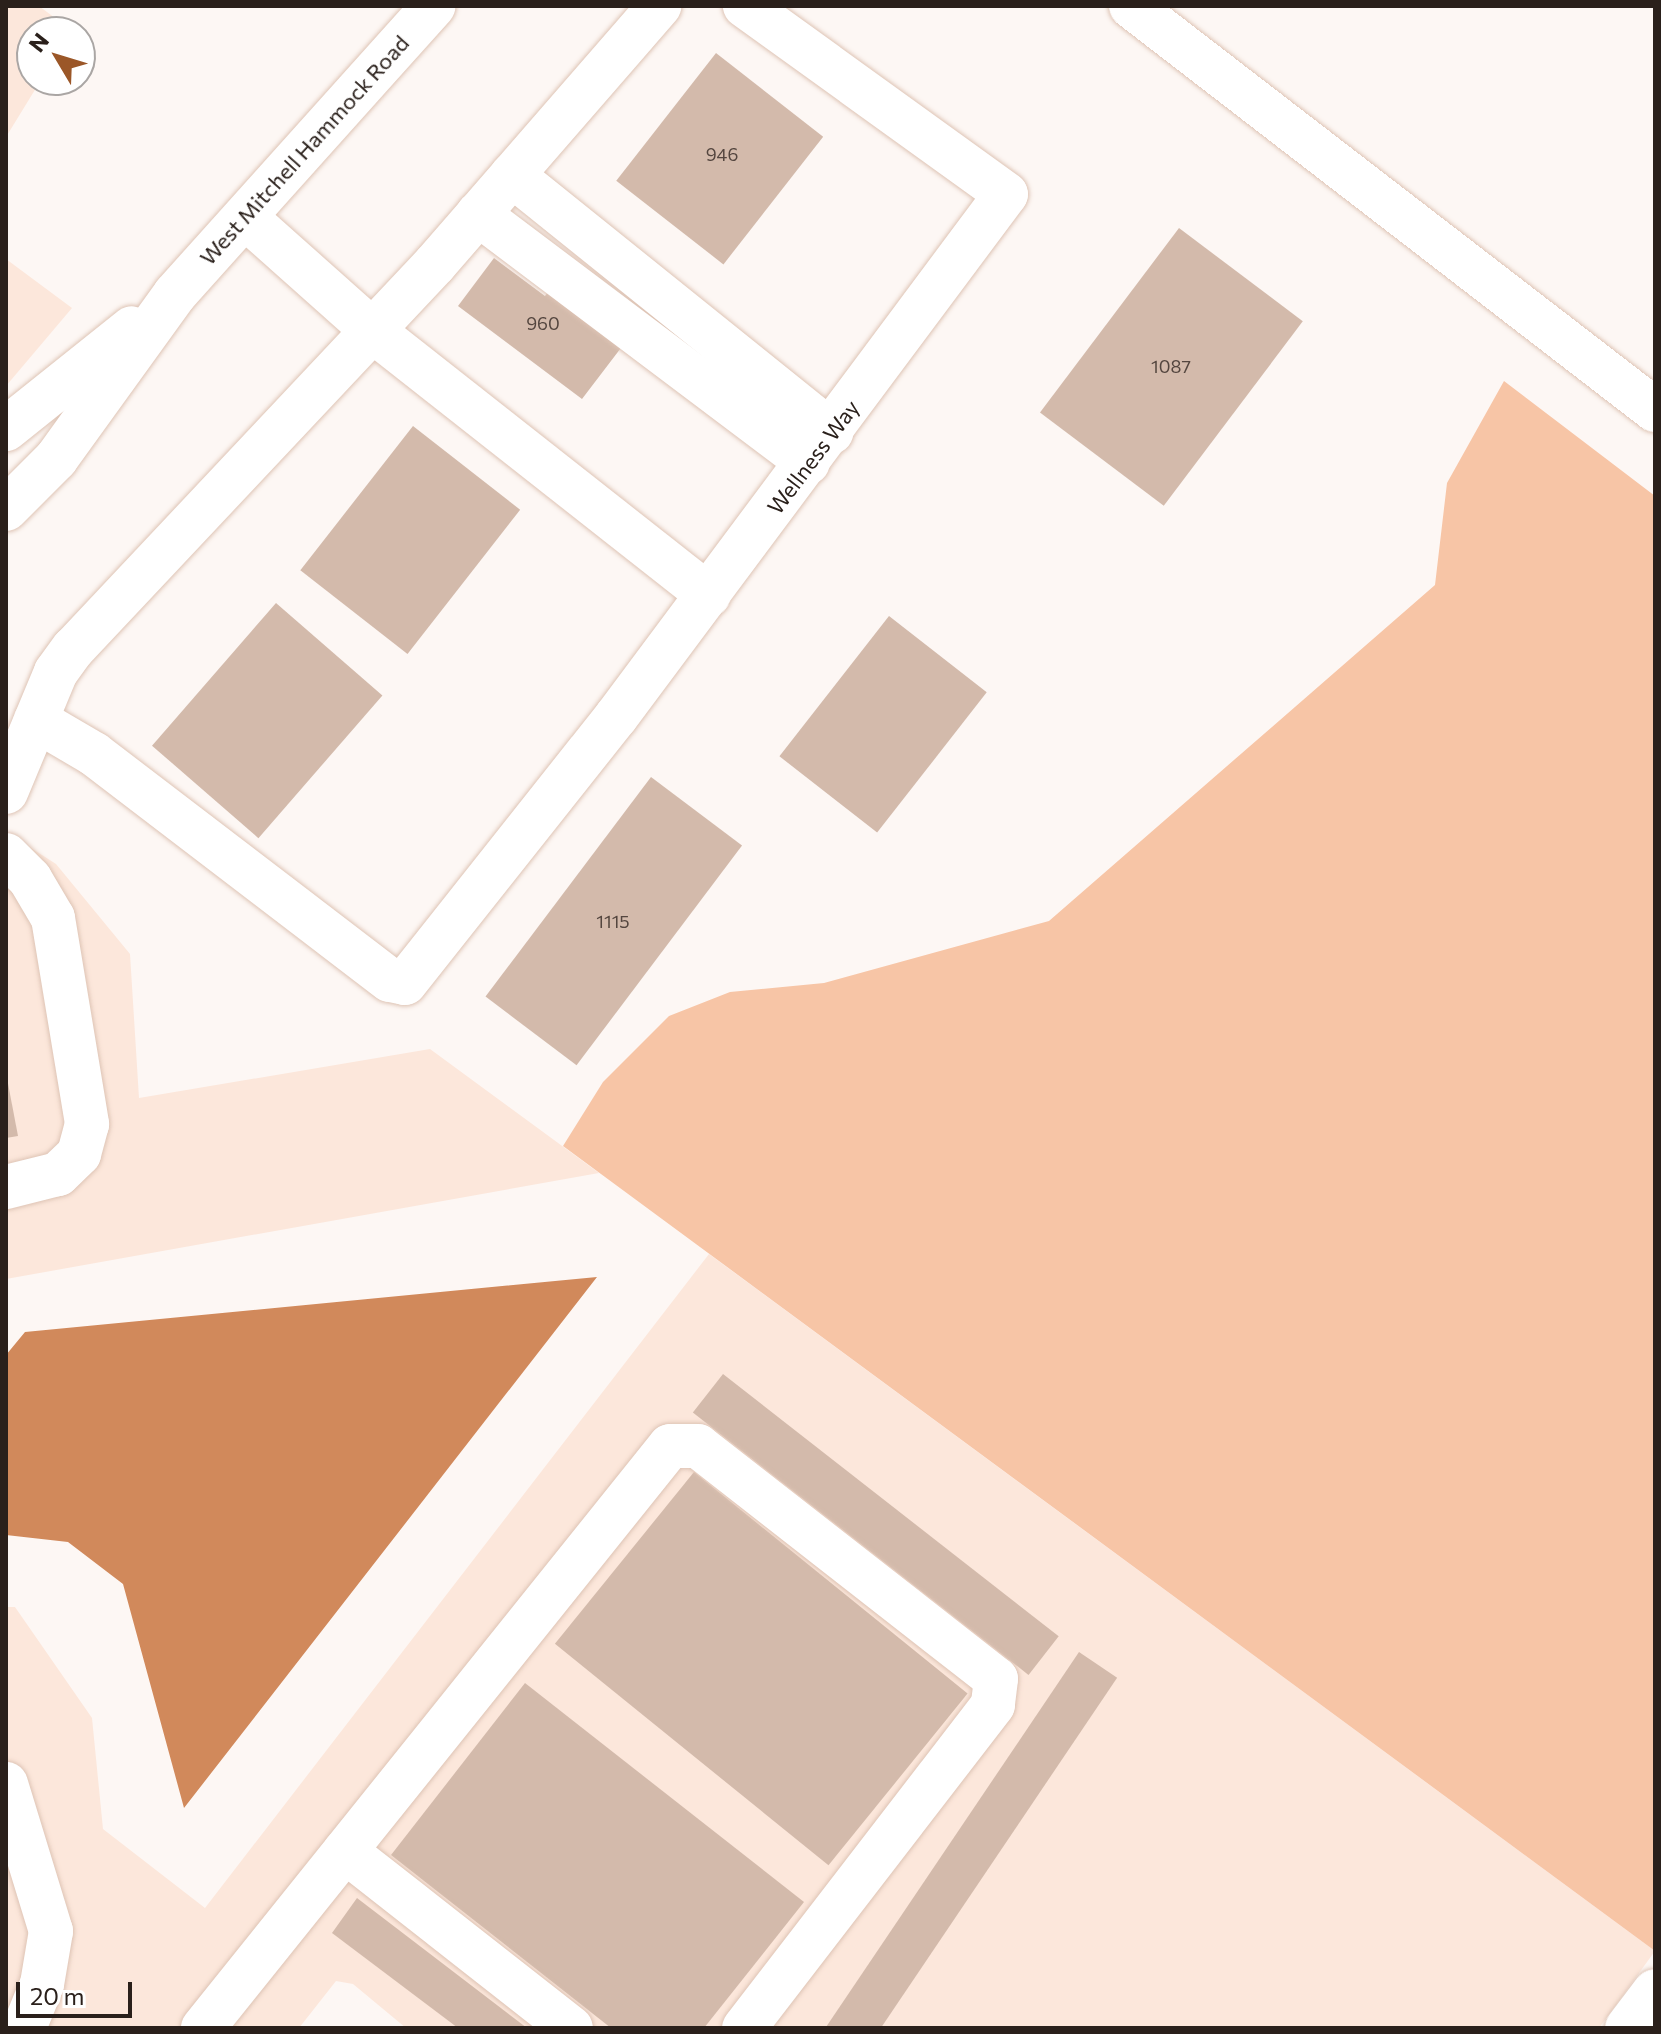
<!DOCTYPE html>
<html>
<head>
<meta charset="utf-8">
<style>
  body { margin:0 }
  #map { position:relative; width:1661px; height:2034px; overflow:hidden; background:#fdf7f4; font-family:Commissioner,sans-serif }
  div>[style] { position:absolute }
  .built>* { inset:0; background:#fce7db }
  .green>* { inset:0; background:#f7c5a6 }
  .water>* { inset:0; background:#d1895b }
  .building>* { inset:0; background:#d3baab; transform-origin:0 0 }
  .roads { filter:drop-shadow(0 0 2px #dec4b5) drop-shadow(0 0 2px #dec4b5) }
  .minor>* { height:44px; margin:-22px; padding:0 22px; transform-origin:22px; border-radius:22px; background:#fff }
  .major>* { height:44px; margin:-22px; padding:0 22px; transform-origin:22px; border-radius:22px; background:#fff }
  span { translate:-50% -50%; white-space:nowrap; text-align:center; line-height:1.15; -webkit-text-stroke:6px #fff; paint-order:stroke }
  .number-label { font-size:18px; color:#54463f }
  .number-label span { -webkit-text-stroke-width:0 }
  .street-label { font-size:22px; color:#2a201b }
  .frame { position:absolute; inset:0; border:8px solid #2a201b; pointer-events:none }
  .north { position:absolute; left:16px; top:16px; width:80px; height:80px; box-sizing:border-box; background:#fff; border:2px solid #aaa6a4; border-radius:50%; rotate:308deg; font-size:22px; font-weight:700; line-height:32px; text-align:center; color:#2a201b }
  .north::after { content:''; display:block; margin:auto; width:28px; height:36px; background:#9b5728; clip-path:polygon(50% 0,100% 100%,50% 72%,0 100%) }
  .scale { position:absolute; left:16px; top:1982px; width:116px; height:36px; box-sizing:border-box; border:4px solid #2a201b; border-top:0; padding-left:10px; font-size:24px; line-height:28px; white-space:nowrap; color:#2a201b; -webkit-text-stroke:6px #fff; paint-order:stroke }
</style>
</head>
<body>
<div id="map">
  <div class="built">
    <div style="clip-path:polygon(6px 6px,39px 6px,71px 30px,32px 32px,32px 80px,41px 80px,6px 137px)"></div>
    <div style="clip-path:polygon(6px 259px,72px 308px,6px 386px)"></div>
    <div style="clip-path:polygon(6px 832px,56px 864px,130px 954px,139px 1098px,430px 1049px,599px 1173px,6px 1279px)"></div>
    <div style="clip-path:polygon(709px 1254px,1655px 1951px,1599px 2028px,406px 2028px,353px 1984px,336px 1981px,299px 2028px,6px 2028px,6px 1607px,15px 1607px,92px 1718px,103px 1829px,205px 1908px)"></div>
  </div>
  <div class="green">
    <div style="clip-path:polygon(1504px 381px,1655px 496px,1655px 1951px,563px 1146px,603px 1082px,669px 1016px,730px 992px,824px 983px,1049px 921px,1435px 585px,1447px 483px)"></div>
  </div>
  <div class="water">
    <div style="clip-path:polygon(597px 1277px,184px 1808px,123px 1584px,68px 1542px,6px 1535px,6px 1355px,25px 1332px)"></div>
  </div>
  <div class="building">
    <div style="left:716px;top:53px;width:136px;height:162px;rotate:38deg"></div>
    <div style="left:1179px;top:228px;width:155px;height:231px;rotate:37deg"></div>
    <div style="clip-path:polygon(494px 258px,545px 296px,554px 284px,627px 340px,582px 399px,458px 306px)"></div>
    <div style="left:413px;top:426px;width:136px;height:183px;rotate:38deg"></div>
    <div style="left:276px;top:603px;width:141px;height:189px;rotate:41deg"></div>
    <div style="left:889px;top:616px;width:124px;height:178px;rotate:38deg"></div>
    <div style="left:651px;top:777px;width:114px;height:275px;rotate:37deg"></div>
    <div style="clip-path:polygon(6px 1073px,18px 1136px,6px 1138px)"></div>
    <div style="left:723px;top:1374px;width:426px;height:49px;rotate:38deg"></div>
    <div style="left:694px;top:1472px;width:352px;height:221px;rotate:39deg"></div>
    <div style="left:1079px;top:1652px;width:46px;height:479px;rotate:34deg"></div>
    <div style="clip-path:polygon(525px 1683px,804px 1902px,704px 2028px,611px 2028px,391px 1855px)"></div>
    <div style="clip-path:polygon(357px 1898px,527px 2028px,458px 2028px,332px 1933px)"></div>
  </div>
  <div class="roads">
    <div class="minor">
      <div style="left:1131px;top:6px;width:662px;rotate:37.63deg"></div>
      <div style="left:512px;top:175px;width:410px;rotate:38.8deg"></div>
      <div style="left:478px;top:214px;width:413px;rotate:37deg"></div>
      <div style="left:245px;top:217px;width:171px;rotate:41.7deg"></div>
      <div style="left:373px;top:331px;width:427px;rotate:38.2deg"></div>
      <div style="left:36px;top:720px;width:67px;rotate:30.4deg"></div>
      <div style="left:94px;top:754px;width:372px;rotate:37.4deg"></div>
      <div style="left:390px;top:980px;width:15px;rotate:11deg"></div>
      <div style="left:405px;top:983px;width:340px;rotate:-51.6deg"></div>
      <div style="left:616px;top:717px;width:652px;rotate:-53.29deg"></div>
      <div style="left:1006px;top:194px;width:322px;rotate:-144.2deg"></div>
      <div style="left:6px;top:792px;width:130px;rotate:-67.4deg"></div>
      <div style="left:56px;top:672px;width:29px;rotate:-54deg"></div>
      <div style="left:73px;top:649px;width:528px;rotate:-46.76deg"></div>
      <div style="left:435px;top:264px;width:342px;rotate:-49deg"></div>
      <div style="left:6px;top:855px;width:34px;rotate:45deg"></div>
      <div style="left:30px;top:879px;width:45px;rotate:59.5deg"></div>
      <div style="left:53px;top:918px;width:209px;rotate:80.6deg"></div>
      <div style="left:87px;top:1124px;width:31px;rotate:105deg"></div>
      <div style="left:79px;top:1154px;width:29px;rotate:136deg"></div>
      <div style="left:58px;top:1174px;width:54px;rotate:166deg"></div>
      <div style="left:6px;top:1784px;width:154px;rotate:73deg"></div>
      <div style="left:51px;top:1931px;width:54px;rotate:99.6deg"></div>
      <div style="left:42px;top:1984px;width:48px;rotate:112.2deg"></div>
      <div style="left:345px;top:1851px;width:287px;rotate:38.1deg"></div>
      <div style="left:203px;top:2028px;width:746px;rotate:-51.26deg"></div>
      <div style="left:670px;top:1446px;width:28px"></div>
      <div style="left:698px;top:1446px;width:378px;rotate:38deg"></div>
      <div style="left:996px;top:1679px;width:26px;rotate:97deg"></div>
      <div style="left:993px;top:1705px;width:408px;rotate:127.6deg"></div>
      <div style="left:1627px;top:2028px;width:46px;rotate:-52.9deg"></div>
    </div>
    <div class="major">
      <div style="left:6px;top:429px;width:161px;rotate:-38.7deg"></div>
      <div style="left:6px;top:509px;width:71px;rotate:-45deg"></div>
      <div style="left:56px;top:459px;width:203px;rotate:-54.2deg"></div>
      <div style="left:175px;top:294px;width:387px;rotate:-48.1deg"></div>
    </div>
  </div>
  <div class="number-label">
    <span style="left:722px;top:154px">946</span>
    <span style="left:543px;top:323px">960</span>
    <span style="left:1171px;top:366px">1087</span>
    <span style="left:613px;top:921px">1115</span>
  </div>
  <div class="street-label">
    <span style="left:304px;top:150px;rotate:-48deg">West Mitchell Hammock Road</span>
    <span style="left:813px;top:457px;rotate:-53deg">Wellness Way</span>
  </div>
  <div class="frame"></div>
  <div class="north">N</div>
  <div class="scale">20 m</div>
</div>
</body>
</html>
